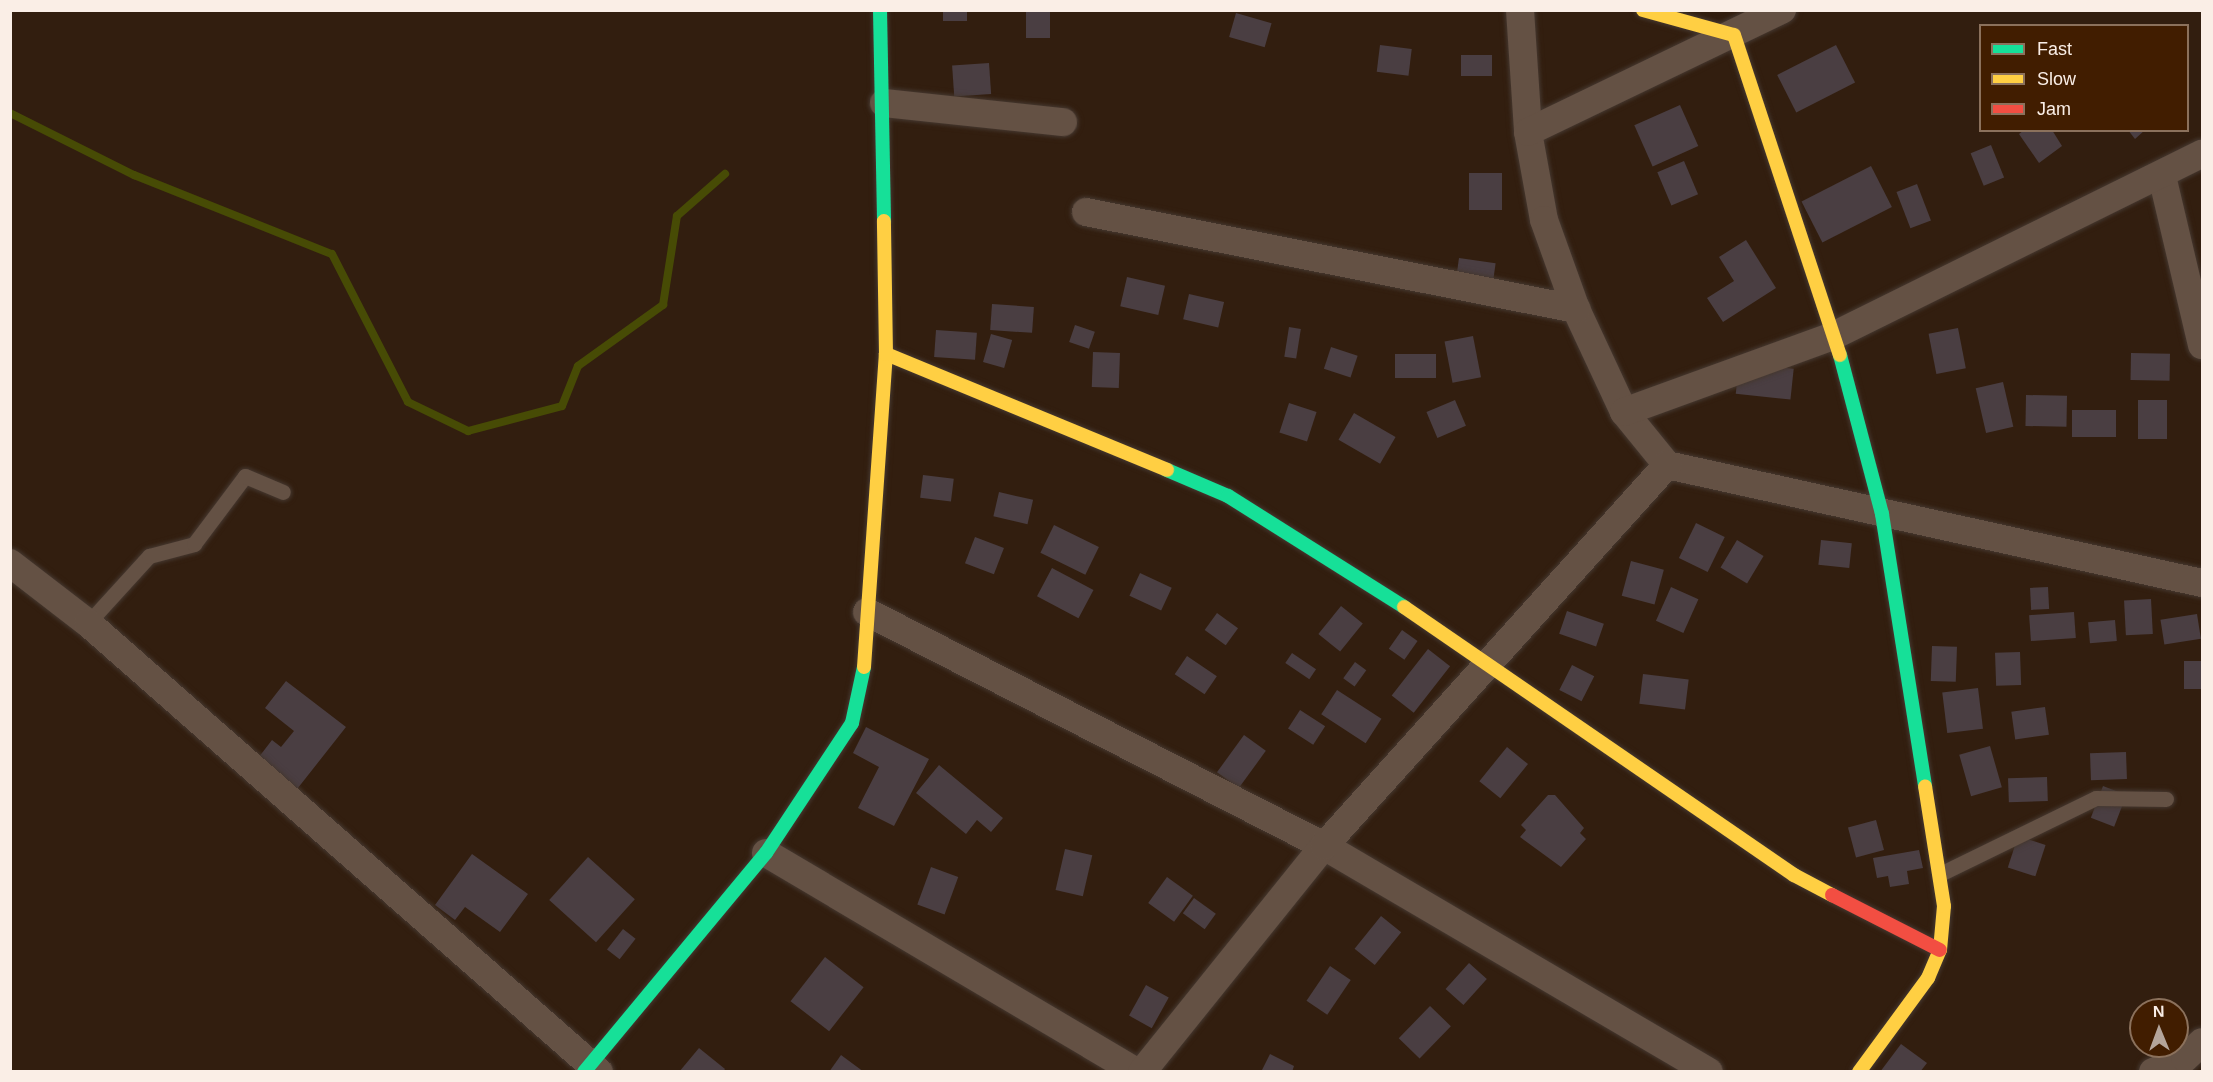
<!DOCTYPE html>
<html>
<head>
<meta charset="utf-8">
<style>
  body { margin:0 }
  #map { position:relative; width:2213px; height:1082px; overflow:hidden; background:#321e0f; font-family:Arial,sans-serif }
  div>[style] { position:absolute }
  .stream>* { height:8px; margin:-4px; padding:0 4px; transform-origin:4px; border-radius:4px; background:#474b05 }
  .building>* { inset:0; background:#4a3e42; transform-origin:0 0 }
  .roads { filter:drop-shadow(0 0 2px #453830) drop-shadow(0 0 2px #453830) }
  .lane>* { height:15px; margin:-7.5px; padding:0 7.5px; transform-origin:7.5px; border-radius:7.5px; background:#645144 }
  .street>* { height:28px; margin:-14px; padding:0 14px; transform-origin:14px; border-radius:14px; background:#645144 }
  .fast>* { height:14px; margin:-7px; padding:0 7px; transform-origin:7px; border-radius:7px; background:#16e098 }
  .slow>* { height:14px; margin:-7px; padding:0 7px; transform-origin:7px; border-radius:7px; background:#ffcf43 }
  .jam>* { height:14px; margin:-7px; padding:0 7px; transform-origin:7px; border-radius:7px; background:#f24e42 }
  span { translate:-50% -50%; white-space:nowrap; text-align:center; line-height:1.15; -webkit-text-stroke:5px #411d00; paint-order:stroke }
  .frame { position:absolute; inset:0; border:12px solid #faeee6; pointer-events:none }
  .legend { position:absolute; left:1979px; top:24px; width:210px; height:108px; box-sizing:border-box; background:#411d00; border:2px solid #8b715c; margin:0; padding:8px 10px; list-style:none; font-size:18px; color:#faeee6 }
  .legend li { display:flex; align-items:center; gap:12px; height:30px }
  .legend b { width:30px; border:2px solid #8b715c }
  .north { position:absolute; left:2129px; top:998px; width:60px; height:60px; box-sizing:border-box; background:#411d00; border:2px solid #8b715c; border-radius:50%; rotate:359deg; font-size:16px; font-weight:700; line-height:24px; text-align:center; color:#faeee6 }
  .north::after { content:''; display:block; margin:auto; width:21px; height:27px; background:#b4a59b; clip-path:polygon(50% 0,100% 100%,50% 72%,0 100%) }
</style>
</head>
<body>
<div id="map">
  <div class="stream">
    <div style="left:10px;top:113px;width:139px;rotate:26.6deg"></div>
    <div style="left:134px;top:175px;width:213px;rotate:21.8deg"></div>
    <div style="left:332px;top:254px;width:166px;rotate:62.8deg"></div>
    <div style="left:408px;top:402px;width:67px;rotate:25.8deg"></div>
    <div style="left:468px;top:431px;width:97px;rotate:-14.9deg"></div>
    <div style="left:562px;top:406px;width:43px;rotate:-68.2deg"></div>
    <div style="left:578px;top:366px;width:105px;rotate:-35.7deg"></div>
    <div style="left:663px;top:305px;width:90px;rotate:-81.1deg"></div>
    <div style="left:677px;top:216px;width:64px;rotate:-41.2deg"></div>
  </div>
  <div class="building">
    <div style="left:943px;top:10px;width:24px;height:11px"></div>
    <div style="left:1026px;top:10px;width:24px;height:28px"></div>
    <div style="left:1236px;top:13px;width:37px;height:25px;rotate:16deg"></div>
    <div style="left:1380px;top:45px;width:32px;height:27px;rotate:7deg"></div>
    <div style="left:1836px;top:45px;width:42px;height:66px;rotate:63deg"></div>
    <div style="left:1461px;top:55px;width:31px;height:21px"></div>
    <div style="left:989px;top:63px;width:31px;height:37px;rotate:86deg"></div>
    <div style="left:1680px;top:105px;width:45px;height:50px;rotate:66deg"></div>
    <div style="clip-path:polygon(2024px 130px,2052px 130px,2062px 146px,2039px 163px,2019px 134px)"></div>
    <div style="clip-path:polygon(2128px 130px,2145px 130px,2135px 139px)"></div>
    <div style="left:1991px;top:145px;width:35px;height:22px;rotate:68deg"></div>
    <div style="left:1684px;top:161px;width:36px;height:29px;rotate:67deg"></div>
    <div style="left:1871px;top:166px;width:46px;height:78px;rotate:63deg"></div>
    <div style="left:1469px;top:173px;width:33px;height:37px"></div>
    <div style="left:1917px;top:184px;width:39px;height:22px;rotate:69deg"></div>
    <div style="clip-path:polygon(1746px 240px,1776px 288px,1723px 322px,1707px 298px,1734px 281px,1719px 257px)"></div>
    <div style="left:1459px;top:258px;width:37px;height:27px;rotate:8deg"></div>
    <div style="left:1127px;top:277px;width:39px;height:30px;rotate:13deg"></div>
    <div style="left:1189px;top:294px;width:36px;height:26px;rotate:13deg"></div>
    <div style="left:992px;top:304px;width:42px;height:26px;rotate:4deg"></div>
    <div style="left:1075px;top:325px;width:21px;height:18px;rotate:19deg"></div>
    <div style="left:1289px;top:327px;width:12px;height:30px;rotate:9deg"></div>
    <div style="left:1958px;top:328px;width:41px;height:30px;rotate:79deg"></div>
    <div style="left:936px;top:330px;width:41px;height:27px;rotate:4deg"></div>
    <div style="left:991px;top:334px;width:22px;height:29px;rotate:16deg"></div>
    <div style="left:1473px;top:336px;width:42px;height:29px;rotate:79deg"></div>
    <div style="left:1331px;top:347px;width:28px;height:23px;rotate:18deg"></div>
    <div style="left:1093px;top:352px;width:27px;height:35px;rotate:2deg"></div>
    <div style="left:2131px;top:353px;width:39px;height:27px;rotate:1deg"></div>
    <div style="left:1395px;top:354px;width:41px;height:24px"></div>
    <div style="left:1739px;top:363px;width:55px;height:31px;rotate:6deg"></div>
    <div style="left:2003px;top:382px;width:46px;height:28px;rotate:77deg"></div>
    <div style="left:2026px;top:395px;width:41px;height:31px;rotate:1deg"></div>
    <div style="left:1455px;top:400px;width:28px;height:31px;rotate:67deg"></div>
    <div style="left:2138px;top:400px;width:29px;height:39px"></div>
    <div style="left:1289px;top:403px;width:29px;height:31px;rotate:18deg"></div>
    <div style="left:2072px;top:410px;width:44px;height:27px"></div>
    <div style="left:1354px;top:413px;width:48px;height:31px;rotate:30deg"></div>
    <div style="left:923px;top:475px;width:31px;height:23px;rotate:7deg"></div>
    <div style="left:999px;top:492px;width:35px;height:25px;rotate:13deg"></div>
    <div style="left:1696px;top:523px;width:32px;height:39px;rotate:26deg"></div>
    <div style="left:1054px;top:525px;width:50px;height:31px;rotate:26deg"></div>
    <div style="left:975px;top:537px;width:31px;height:28px;rotate:21deg"></div>
    <div style="left:1737px;top:540px;width:31px;height:32px;rotate:31deg"></div>
    <div style="left:1821px;top:540px;width:31px;height:25px;rotate:6deg"></div>
    <div style="left:1631px;top:561px;width:34px;height:36px;rotate:15deg"></div>
    <div style="left:1052px;top:568px;width:47px;height:32px;rotate:28deg"></div>
    <div style="left:1140px;top:573px;width:35px;height:25px;rotate:25deg"></div>
    <div style="left:1671px;top:587px;width:30px;height:37px;rotate:24deg"></div>
    <div style="left:2048px;top:587px;width:22px;height:18px;rotate:87deg"></div>
    <div style="left:2151px;top:599px;width:35px;height:27px;rotate:87deg"></div>
    <div style="left:1341px;top:606px;width:28px;height:36px;rotate:39deg"></div>
    <div style="left:1567px;top:611px;width:39px;height:24px;rotate:19deg"></div>
    <div style="left:2074px;top:612px;width:26px;height:45px;rotate:86deg"></div>
    <div style="left:1217px;top:613px;width:26px;height:21px;rotate:36deg"></div>
    <div style="left:2197px;top:614px;width:25px;height:37px;rotate:81deg"></div>
    <div style="left:2115px;top:620px;width:21px;height:27px;rotate:85deg"></div>
    <div style="left:1402px;top:630px;width:19px;height:23px;rotate:35deg"></div>
    <div style="left:1932px;top:646px;width:25px;height:35px;rotate:2deg"></div>
    <div style="left:1428px;top:649px;width:28px;height:59px;rotate:38deg"></div>
    <div style="left:2020px;top:652px;width:33px;height:25px;rotate:88deg"></div>
    <div style="left:1292px;top:653px;width:29px;height:12px;rotate:34deg"></div>
    <div style="left:1187px;top:656px;width:36px;height:22px;rotate:34deg"></div>
    <div style="left:2184px;top:661px;width:18px;height:28px"></div>
    <div style="left:1355px;top:662px;width:14px;height:20px;rotate:36deg"></div>
    <div style="left:1572px;top:665px;width:25px;height:28px;rotate:27deg"></div>
    <div style="left:1643px;top:674px;width:46px;height:30px;rotate:7deg"></div>
    <div style="clip-path:polygon(286px 681px,346px 727px,294px 793px,255px 762px,272px 740px,281px 747px,294px 731px,265px 708px)"></div>
    <div style="left:1978px;top:688px;width:41px;height:36px;rotate:83deg"></div>
    <div style="left:1337px;top:690px;width:53px;height:29px;rotate:33deg"></div>
    <div style="left:2045px;top:707px;width:28px;height:34px;rotate:82deg"></div>
    <div style="left:1300px;top:710px;width:30px;height:22px;rotate:33deg"></div>
    <div style="clip-path:polygon(866px 727px,929px 759px,894px 826px,858px 808px,879px 767px,853px 753px)"></div>
    <div style="left:1244px;top:735px;width:27px;height:46px;rotate:36deg"></div>
    <div style="left:1990px;top:746px;width:43px;height:32px;rotate:74deg"></div>
    <div style="left:1507px;top:747px;width:27px;height:44px;rotate:39deg"></div>
    <div style="left:2126px;top:752px;width:27px;height:36px;rotate:88deg"></div>
    <div style="clip-path:polygon(939px 765px,1003px 818px,991px 832px,977px 820px,966px 834px,916px 793px)"></div>
    <div style="left:2047px;top:777px;width:24px;height:39px;rotate:88deg"></div>
    <div style="left:2103px;top:786px;width:25px;height:34px;rotate:21deg"></div>
    <div style="clip-path:polygon(1548px 795px,1555px 795px,1584px 828px,1580px 833px,1586px 839px,1561px 867px,1520px 837px,1526px 830px,1521px 825px)"></div>
    <div style="left:1876px;top:820px;width:31px;height:29px;rotate:75deg"></div>
    <div style="left:2018px;top:836px;width:29px;height:33px;rotate:18deg"></div>
    <div style="left:1065px;top:849px;width:28px;height:42px;rotate:13deg"></div>
    <div style="clip-path:polygon(1919px 850px,1923px 868px,1907px 871px,1909px 884px,1890px 887px,1888px 876px,1877px 878px,1873px 858px)"></div>
    <div style="clip-path:polygon(472px 854px,528px 894px,500px 932px,465px 907px,455px 920px,435px 905px)"></div>
    <div style="left:588px;top:857px;width:63px;height:58px;rotate:42deg"></div>
    <div style="left:931px;top:867px;width:29px;height:40px;rotate:20deg"></div>
    <div style="left:1167px;top:877px;width:32px;height:32px;rotate:36deg"></div>
    <div style="left:1194px;top:898px;width:27px;height:19px;rotate:36deg"></div>
    <div style="left:1381px;top:916px;width:26px;height:42px;rotate:39deg"></div>
    <div style="left:623px;top:929px;width:16px;height:26px;rotate:38deg"></div>
    <div style="left:825px;top:957px;width:49px;height:56px;rotate:38deg"></div>
    <div style="left:1469px;top:963px;width:24px;height:35px;rotate:42deg"></div>
    <div style="left:1330px;top:966px;width:25px;height:42px;rotate:34deg"></div>
    <div style="left:1146px;top:985px;width:26px;height:35px;rotate:29deg"></div>
    <div style="left:1430px;top:1006px;width:29px;height:45px;rotate:44deg"></div>
    <div style="clip-path:polygon(1901px 1044px,1927px 1063px,1920px 1072px,1880px 1072px)"></div>
    <div style="clip-path:polygon(699px 1048px,725px 1069px,723px 1072px,679px 1072px)"></div>
    <div style="clip-path:polygon(1270px 1054px,1294px 1066px,1292px 1072px,1261px 1072px)"></div>
    <div style="clip-path:polygon(841px 1055px,864px 1072px,829px 1072px)"></div>
  </div>
  <div class="roads">
    <div class="lane">
      <div style="left:88px;top:623px;width:91px;rotate:-47.7deg"></div>
      <div style="left:149px;top:556px;width:47px;rotate:-14.9deg"></div>
      <div style="left:194px;top:544px;width:85px;rotate:-53.1deg"></div>
      <div style="left:245px;top:476px;width:41px;rotate:22.8deg"></div>
      <div style="left:1942px;top:873px;width:171px;rotate:-26deg"></div>
      <div style="left:2096px;top:798px;width:70px;rotate:0.8deg"></div>
    </div>
    <div class="street">
      <div style="left:1520px;top:10px;width:122px;rotate:86.2deg"></div>
      <div style="left:1528px;top:132px;width:89px;rotate:79.7deg"></div>
      <div style="left:1544px;top:220px;width:95px;rotate:70.2deg"></div>
      <div style="left:1576px;top:309px;width:114px;rotate:65deg"></div>
      <div style="left:1624px;top:412px;width:68px;rotate:50.9deg"></div>
      <div style="left:1667px;top:465px;width:548px;rotate:12.44deg"></div>
      <div style="left:884px;top:103px;width:180px;rotate:6.1deg"></div>
      <div style="left:1528px;top:132px;width:282px;rotate:-25.7deg"></div>
      <div style="left:2162px;top:176px;width:174px;rotate:76.7deg"></div>
      <div style="left:1086px;top:212px;width:500px;rotate:11.2deg"></div>
      <div style="left:1624px;top:412px;width:225px;rotate:-20deg"></div>
      <div style="left:1835px;top:335px;width:409px;rotate:-26.3deg"></div>
      <div style="left:10px;top:563px;width:98px;rotate:37.6deg"></div>
      <div style="left:88px;top:623px;width:680px;rotate:41.3deg"></div>
      <div style="left:867px;top:612px;width:513px;rotate:27.11deg"></div>
      <div style="left:1324px;top:846px;width:446px;rotate:30.4deg"></div>
      <div style="left:766px;top:853px;width:431px;rotate:30.6deg"></div>
      <div style="left:1142px;top:1072px;width:290px;rotate:-51.2deg"></div>
      <div style="left:1324px;top:846px;width:513px;rotate:-48deg"></div>
      <div style="left:2153px;top:1072px;width:35px;rotate:-24deg"></div>
      <div style="left:2185px;top:1058px;width:23px;rotate:-43deg"></div>
    </div>
    <div class="fast">
      <div style="left:880px;top:10px;width:211px;rotate:88.9deg"></div>
      <div style="left:1840px;top:355px;width:164px;rotate:75.2deg"></div>
      <div style="left:1882px;top:514px;width:275px;rotate:81deg"></div>
      <div style="left:1167px;top:470px;width:66px;rotate:23.1deg"></div>
      <div style="left:1228px;top:496px;width:208px;rotate:32.2deg"></div>
      <div style="left:584px;top:1072px;width:285px;rotate:-50.3deg"></div>
      <div style="left:766px;top:853px;width:156px;rotate:-56.5deg"></div>
      <div style="left:852px;top:723px;width:57px;rotate:-77.9deg"></div>
    </div>
    <div class="slow">
      <div style="left:1643px;top:10px;width:94px;rotate:15.4deg"></div>
      <div style="left:1734px;top:35px;width:337px;rotate:71.7deg"></div>
      <div style="left:886px;top:354px;width:304px;rotate:22.4deg"></div>
      <div style="left:1404px;top:607px;width:473px;rotate:34.5deg"></div>
      <div style="left:1794px;top:875px;width:43px;rotate:27.8deg"></div>
      <div style="left:864px;top:667px;width:314px;rotate:-86deg"></div>
      <div style="left:886px;top:354px;width:133px;rotate:-90.9deg"></div>
      <div style="left:1859px;top:1072px;width:117px;rotate:-53.7deg"></div>
      <div style="left:1928px;top:978px;width:30px;rotate:-67deg"></div>
      <div style="left:1940px;top:950px;width:44px;rotate:-84.8deg"></div>
      <div style="left:1944px;top:906px;width:121px;rotate:-99deg"></div>
    </div>
    <div class="jam">
      <div style="left:1832px;top:895px;width:121px;rotate:27deg"></div>
    </div>
  </div>
  <div class="frame"></div>
  <ul class="legend">
  <li><b style="height:8px;background:#16e098"></b>Fast</li>
  <li><b style="height:8px;background:#ffcf43"></b>Slow</li>
  <li><b style="height:8px;background:#f24e42"></b>Jam</li>
  </ul>
  <div class="north">N</div>
</div>
</body>
</html>
